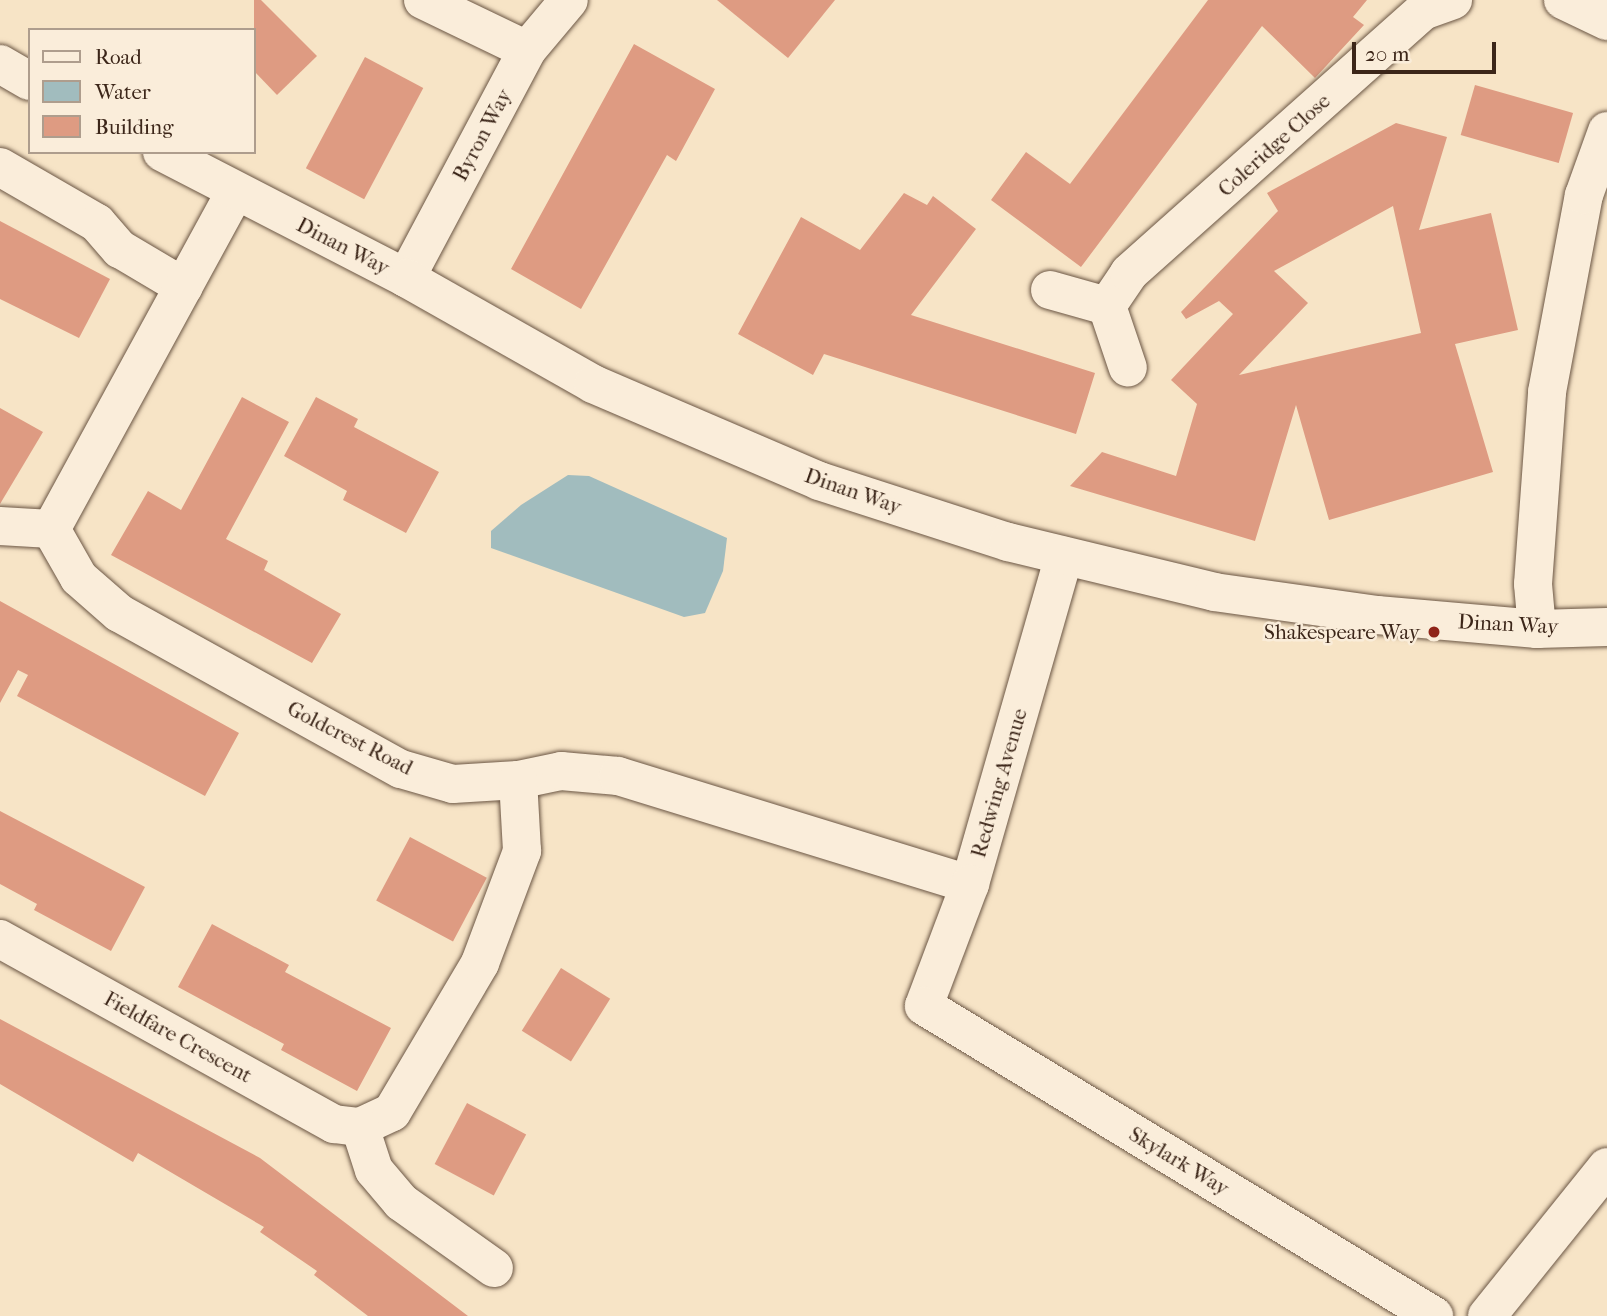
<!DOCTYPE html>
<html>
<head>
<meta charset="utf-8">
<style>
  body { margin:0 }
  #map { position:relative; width:1607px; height:1316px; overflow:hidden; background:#f7e4c6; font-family:"IM FELL French Canon",serif }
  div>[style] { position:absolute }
  .water>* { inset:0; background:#a1bcbe }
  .building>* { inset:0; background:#de9b82; transform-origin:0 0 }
  .roads { filter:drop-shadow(0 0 2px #6b5644) drop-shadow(0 0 2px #6b5644) }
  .minor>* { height:38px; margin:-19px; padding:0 19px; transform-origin:19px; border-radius:19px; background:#faedda }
  .tertiary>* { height:38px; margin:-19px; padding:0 19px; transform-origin:19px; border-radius:19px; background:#faedda }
  .dots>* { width:19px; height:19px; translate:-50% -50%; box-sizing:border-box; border:4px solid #faedda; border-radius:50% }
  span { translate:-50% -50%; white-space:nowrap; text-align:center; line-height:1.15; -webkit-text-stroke:5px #faedda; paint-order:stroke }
  .street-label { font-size:21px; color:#3c2619 }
  .poi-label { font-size:21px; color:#3c2619 }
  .right { translate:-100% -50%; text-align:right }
  .legend { position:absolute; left:28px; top:28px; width:228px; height:126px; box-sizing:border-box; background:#faedda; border:2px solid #ae9d8d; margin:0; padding:9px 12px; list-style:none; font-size:21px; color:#3c2619 }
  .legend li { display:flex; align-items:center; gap:14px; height:35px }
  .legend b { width:35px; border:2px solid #ae9d8d }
  .scale { position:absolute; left:1352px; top:42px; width:144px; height:32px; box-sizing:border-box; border:4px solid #3c2619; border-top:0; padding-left:9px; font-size:21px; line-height:24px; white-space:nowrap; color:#3c2619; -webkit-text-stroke:5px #faedda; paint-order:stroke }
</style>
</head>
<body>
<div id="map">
  <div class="water">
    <div style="clip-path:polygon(568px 475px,589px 476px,727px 538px,723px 571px,705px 613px,684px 617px,491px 548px,491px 531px,521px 505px)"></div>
  </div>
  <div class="building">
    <div style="clip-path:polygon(254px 0,261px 0,317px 56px,277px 95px,254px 71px)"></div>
    <div style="clip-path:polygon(717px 0,835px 0,788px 58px)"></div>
    <div style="clip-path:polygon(1208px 0,1367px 0,1353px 17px,1364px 25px,1315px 78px,1262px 26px,1081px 267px,991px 200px,1026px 152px,1070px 184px)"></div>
    <div style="clip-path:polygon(634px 44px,715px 89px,676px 161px,667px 155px,581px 309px,511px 269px)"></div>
    <div style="left:365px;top:57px;width:66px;height:126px;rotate:28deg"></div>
    <div style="left:1475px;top:85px;width:102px;height:52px;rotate:16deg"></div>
    <div style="clip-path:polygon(evenodd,1396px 123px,1447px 137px,1419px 230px,1491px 213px,1518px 330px,1455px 344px,1493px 472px,1329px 520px,1296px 405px,1255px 541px,1070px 486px,1102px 452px,1176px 476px,1197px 404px,1171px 380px,1233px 314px,1219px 301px,1186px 319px,1181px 312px,1278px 211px,1267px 193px,1396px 123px,1393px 206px,1421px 333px,1239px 375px,1308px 303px,1274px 271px,1393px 206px)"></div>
    <div style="clip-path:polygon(904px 193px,927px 205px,933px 196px,976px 229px,911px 315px,1095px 373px,1076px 434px,824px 354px,813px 375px,738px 334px,801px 217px,860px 250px)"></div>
    <div style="clip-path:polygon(0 221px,110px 279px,79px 338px,0 299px)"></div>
    <div style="clip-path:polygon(242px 397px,289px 422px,226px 539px,268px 561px,264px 570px,341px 614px,312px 663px,111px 555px,148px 491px,181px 510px)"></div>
    <div style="clip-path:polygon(316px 397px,358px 419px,354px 427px,439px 472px,406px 533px,343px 500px,347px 491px,284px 456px)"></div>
    <div style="clip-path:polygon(0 408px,43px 432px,0 504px)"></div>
    <div style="clip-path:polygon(0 601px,239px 733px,205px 796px,17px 696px,28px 675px,18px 670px,0 703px)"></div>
    <div style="clip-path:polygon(0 811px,145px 887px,111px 951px,34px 910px,37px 904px,0 884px)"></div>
    <div style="left:410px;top:837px;width:87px;height:72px;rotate:28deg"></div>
    <div style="clip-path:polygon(212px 924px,289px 965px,285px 972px,391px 1028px,357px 1091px,281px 1050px,284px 1044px,178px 987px)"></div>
    <div style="left:561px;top:968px;width:58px;height:74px;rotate:32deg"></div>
    <div style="clip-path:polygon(0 1019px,260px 1158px,468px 1316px,368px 1316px,314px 1275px,317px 1271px,260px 1232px,264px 1227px,138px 1153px,133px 1162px,0 1084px)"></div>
    <div style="left:467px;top:1103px;width:67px;height:69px;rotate:28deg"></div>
  </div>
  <div class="roads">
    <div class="minor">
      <div style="left:423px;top:0;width:115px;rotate:25.7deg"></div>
      <div style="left:1563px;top:0;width:49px;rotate:25.5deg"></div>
      <div style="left:0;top:167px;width:112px;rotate:30deg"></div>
      <div style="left:97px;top:223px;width:35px;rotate:49deg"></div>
      <div style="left:120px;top:249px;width:74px;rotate:30.7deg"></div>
      <div style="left:235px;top:192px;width:384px;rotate:118.6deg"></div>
      <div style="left:51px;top:529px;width:56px;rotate:60.3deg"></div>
      <div style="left:79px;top:578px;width:53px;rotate:41.2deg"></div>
      <div style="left:119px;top:613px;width:322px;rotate:29deg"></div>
      <div style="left:401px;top:769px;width:54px;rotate:16.1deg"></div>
      <div style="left:453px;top:784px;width:65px;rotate:-3.5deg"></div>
      <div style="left:518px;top:780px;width:44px;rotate:-11.8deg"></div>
      <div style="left:561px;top:771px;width:57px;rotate:5deg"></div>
      <div style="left:618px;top:776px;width:368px;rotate:17.1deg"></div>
      <div style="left:406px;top:278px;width:258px;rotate:-62deg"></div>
      <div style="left:527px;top:50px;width:65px;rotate:-50deg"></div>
      <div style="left:1050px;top:290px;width:59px;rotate:15.7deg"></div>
      <div style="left:1107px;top:306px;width:65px;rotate:71.3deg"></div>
      <div style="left:1107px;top:306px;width:40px;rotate:-56deg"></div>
      <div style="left:1129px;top:273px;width:394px;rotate:-41.7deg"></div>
      <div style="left:1423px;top:11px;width:32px;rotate:-20deg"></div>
      <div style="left:0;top:526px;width:51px;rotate:3.4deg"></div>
      <div style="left:1064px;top:556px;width:341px;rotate:106deg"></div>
      <div style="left:970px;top:884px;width:130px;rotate:110.7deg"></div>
      <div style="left:924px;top:1006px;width:597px;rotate:31.29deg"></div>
      <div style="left:1537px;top:629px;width:45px;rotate:-95.1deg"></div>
      <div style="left:1533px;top:584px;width:193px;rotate:-85.8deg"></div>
      <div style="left:1547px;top:392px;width:200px;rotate:-79.4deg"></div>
      <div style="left:1584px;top:195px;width:68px;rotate:-70.2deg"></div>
      <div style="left:0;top:939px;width:382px;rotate:29deg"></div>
      <div style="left:334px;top:1124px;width:26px;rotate:7deg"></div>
      <div style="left:360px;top:1127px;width:35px;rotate:-25deg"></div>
      <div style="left:392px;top:1112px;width:173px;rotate:-59.4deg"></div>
      <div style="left:480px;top:963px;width:120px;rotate:-69.4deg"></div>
      <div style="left:522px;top:851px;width:71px;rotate:-93.2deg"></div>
      <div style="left:360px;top:1127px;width:45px;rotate:72deg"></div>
      <div style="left:374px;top:1170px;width:42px;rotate:49.8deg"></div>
      <div style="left:401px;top:1202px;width:114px;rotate:35.4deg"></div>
      <div style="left:1487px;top:1316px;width:191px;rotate:-51.2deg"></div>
    </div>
    <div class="tertiary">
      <div style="left:0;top:64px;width:34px;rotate:30deg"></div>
      <div style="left:162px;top:152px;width:275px;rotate:27.3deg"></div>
      <div style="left:406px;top:278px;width:215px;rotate:29.5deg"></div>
      <div style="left:593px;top:384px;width:246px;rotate:23.2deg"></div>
      <div style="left:819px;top:481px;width:199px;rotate:17.9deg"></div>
      <div style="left:1008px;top:542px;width:212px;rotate:13.6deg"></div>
      <div style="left:1214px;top:592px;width:165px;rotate:8deg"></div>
      <div style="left:1377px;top:615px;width:161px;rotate:5deg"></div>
      <div style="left:1537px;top:629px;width:70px;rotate:-1.6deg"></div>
    </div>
  </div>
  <div class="dots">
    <div style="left:1434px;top:632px;background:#8f2418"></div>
  </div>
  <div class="street-label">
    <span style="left:482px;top:135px;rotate:-62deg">Byron Way</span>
    <span style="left:1274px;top:145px;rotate:-42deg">Coleridge Close</span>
    <span style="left:343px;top:246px;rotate:27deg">Dinan Way</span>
    <span style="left:853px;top:491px;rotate:19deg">Dinan Way</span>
    <span style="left:1508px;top:624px;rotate:3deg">Dinan Way</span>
    <span style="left:350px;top:738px;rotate:27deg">Goldcrest Road</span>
    <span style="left:999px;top:783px;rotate:-74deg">Redwing Avenue</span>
    <span style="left:178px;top:1037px;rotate:29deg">Fieldfare Crescent</span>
    <span style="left:1179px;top:1161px;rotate:31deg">Skylark Way</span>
  </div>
  <div class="poi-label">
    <span class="right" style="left:1420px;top:632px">Shakespeare Way</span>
  </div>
  <ul class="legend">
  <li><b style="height:9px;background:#faedda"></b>Road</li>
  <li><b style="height:19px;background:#a1bcbe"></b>Water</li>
  <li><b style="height:19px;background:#de9b82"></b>Building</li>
  </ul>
  <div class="scale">20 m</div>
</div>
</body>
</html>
